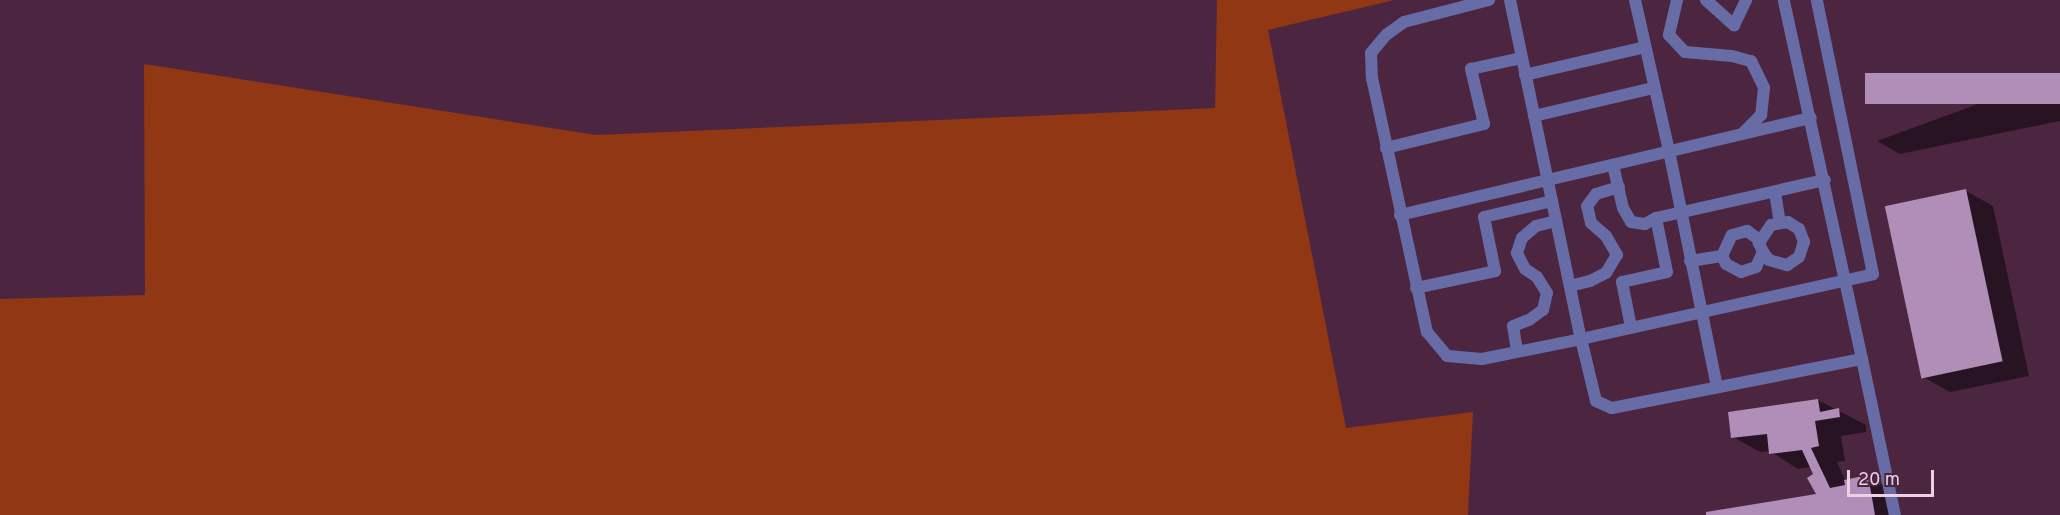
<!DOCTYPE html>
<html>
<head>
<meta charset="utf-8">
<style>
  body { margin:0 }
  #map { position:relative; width:2060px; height:515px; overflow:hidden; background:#4c2540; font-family:Overpass,sans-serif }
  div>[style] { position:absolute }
  .green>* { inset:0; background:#913713 }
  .shadow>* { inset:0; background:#0007 }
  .building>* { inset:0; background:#b08eb8; transform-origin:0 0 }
  .service>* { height:12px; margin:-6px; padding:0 6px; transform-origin:6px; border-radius:6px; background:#676ca7 }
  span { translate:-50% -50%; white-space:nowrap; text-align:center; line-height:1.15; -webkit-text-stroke:6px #4c2540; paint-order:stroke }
  .scale { position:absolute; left:1847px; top:470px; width:87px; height:27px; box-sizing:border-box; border:3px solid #ebd1e1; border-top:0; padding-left:8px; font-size:18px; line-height:21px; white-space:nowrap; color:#ebd1e1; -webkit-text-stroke:4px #4c2540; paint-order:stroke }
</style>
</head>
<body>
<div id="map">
  <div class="green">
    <div style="clip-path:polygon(1217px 0,1394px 0,1268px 30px,1346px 428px,1473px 412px,1468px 515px,0 515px,0 299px,145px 295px,144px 64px,596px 135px,1215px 108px)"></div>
  </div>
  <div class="shadow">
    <div style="clip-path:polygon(2060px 74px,2060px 121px,1900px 154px,1877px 141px)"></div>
    <div style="clip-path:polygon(1966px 191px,1993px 206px,2029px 376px,1950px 392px,1923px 377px)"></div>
    <div style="clip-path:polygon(1818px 400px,1866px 425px,1866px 432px,1841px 436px,1845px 461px,1837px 462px,1846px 482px,1868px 477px,1895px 492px,1899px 515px,1708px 515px,1818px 495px,1811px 467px,1798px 469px,1770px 451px,1760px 452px,1733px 437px)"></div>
  </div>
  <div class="building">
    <div style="left:2060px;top:73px;width:31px;height:195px;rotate:90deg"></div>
    <div style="left:1966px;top:189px;width:176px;height:83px;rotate:78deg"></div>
    <div style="clip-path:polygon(1818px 399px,1820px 412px,1839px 408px,1840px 417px,1815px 421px,1819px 446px,1811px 448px,1830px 488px,1845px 485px,1844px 480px,1868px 475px,1875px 515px,1706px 515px,1706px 512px,1816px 494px,1807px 478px,1813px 474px,1802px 450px,1769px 454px,1767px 434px,1731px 438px,1728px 412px)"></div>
  </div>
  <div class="service">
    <div style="left:1489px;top:0;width:88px;rotate:165.5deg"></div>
    <div style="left:1404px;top:22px;width:22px;rotate:144deg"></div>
    <div style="left:1386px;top:35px;width:23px;rotate:130deg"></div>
    <div style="left:1371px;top:53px;width:25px;rotate:88deg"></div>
    <div style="left:1372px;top:78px;width:260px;rotate:77.8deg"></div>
    <div style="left:1427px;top:332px;width:31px;rotate:50deg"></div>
    <div style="left:1447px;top:356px;width:35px;rotate:5deg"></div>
    <div style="left:1482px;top:359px;width:101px;rotate:-11.4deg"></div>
    <div style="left:1581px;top:339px;width:64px;rotate:76.4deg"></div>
    <div style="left:1596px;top:401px;width:17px;rotate:24deg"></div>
    <div style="left:1612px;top:408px;width:255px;rotate:-11.1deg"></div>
    <div style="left:1862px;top:359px;width:367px;rotate:-102.3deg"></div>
    <div style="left:1510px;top:0;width:346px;rotate:78.2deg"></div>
    <div style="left:1581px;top:339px;width:299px;rotate:-12.5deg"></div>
    <div style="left:1873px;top:274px;width:280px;rotate:-101.6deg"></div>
    <div style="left:1635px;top:0;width:155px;rotate:77.3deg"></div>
    <div style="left:1669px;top:151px;width:241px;rotate:78.5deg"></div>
    <div style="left:1677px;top:0;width:36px;rotate:103deg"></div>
    <div style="left:1669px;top:35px;width:23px;rotate:47deg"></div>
    <div style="left:1685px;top:52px;width:47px;rotate:4.9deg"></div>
    <div style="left:1732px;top:56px;width:20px;rotate:15deg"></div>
    <div style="left:1751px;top:61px;width:30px;rotate:64deg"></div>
    <div style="left:1764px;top:88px;width:27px;rotate:96deg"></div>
    <div style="left:1761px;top:115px;width:25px;rotate:135deg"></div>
    <div style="left:1706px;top:0;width:38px;rotate:42deg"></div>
    <div style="left:1734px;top:25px;width:28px;rotate:-64deg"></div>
    <div style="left:1525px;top:75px;width:123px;rotate:-13.1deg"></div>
    <div style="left:1534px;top:116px;width:122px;rotate:-13.2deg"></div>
    <div style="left:1386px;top:148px;width:101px;rotate:-13.8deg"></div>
    <div style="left:1484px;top:124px;width:57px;rotate:-103.3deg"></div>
    <div style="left:1471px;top:69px;width:51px;rotate:-12.4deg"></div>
    <div style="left:1613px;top:165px;width:44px;rotate:76.9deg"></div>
    <div style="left:1623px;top:208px;width:16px;rotate:60deg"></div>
    <div style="left:1631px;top:222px;width:14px;rotate:8deg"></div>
    <div style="left:1645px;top:224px;width:13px;rotate:-29deg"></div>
    <div style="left:1775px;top:192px;width:31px;rotate:81deg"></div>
    <div style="left:1400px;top:215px;width:422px;rotate:-13.3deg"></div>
    <div style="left:1722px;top:256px;width:23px;rotate:-65deg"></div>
    <div style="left:1732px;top:235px;width:16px;rotate:-15deg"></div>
    <div style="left:1747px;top:231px;width:12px;rotate:35deg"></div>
    <div style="left:1757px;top:238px;width:15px;rotate:67deg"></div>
    <div style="left:1763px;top:252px;width:10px;rotate:53deg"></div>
    <div style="left:1769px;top:260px;width:19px;rotate:16deg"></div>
    <div style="left:1787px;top:265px;width:14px;rotate:-34deg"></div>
    <div style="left:1799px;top:257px;width:16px;rotate:-72deg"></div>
    <div style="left:1804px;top:242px;width:14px;rotate:-111deg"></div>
    <div style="left:1799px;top:229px;width:13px;rotate:-148deg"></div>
    <div style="left:1788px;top:222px;width:17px;rotate:170deg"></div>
    <div style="left:1771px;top:225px;width:22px;rotate:124deg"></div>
    <div style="left:1690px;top:261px;width:32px;rotate:-9deg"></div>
    <div style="left:1722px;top:256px;width:9px;rotate:63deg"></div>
    <div style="left:1726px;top:264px;width:17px;rotate:28deg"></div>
    <div style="left:1741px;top:272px;width:16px;rotate:-18deg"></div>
    <div style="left:1756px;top:267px;width:17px;rotate:-65deg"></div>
    <div style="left:1570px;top:286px;width:21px;rotate:-14deg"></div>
    <div style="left:1590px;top:281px;width:18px;rotate:-27deg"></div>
    <div style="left:1606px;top:273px;width:21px;rotate:-59deg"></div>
    <div style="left:1617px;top:255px;width:22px;rotate:-120deg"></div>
    <div style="left:1606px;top:236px;width:20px;rotate:-139deg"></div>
    <div style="left:1591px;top:223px;width:17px;rotate:-103deg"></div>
    <div style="left:1587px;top:206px;width:15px;rotate:-53deg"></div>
    <div style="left:1596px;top:194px;width:24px;rotate:-17deg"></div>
    <div style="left:1416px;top:288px;width:81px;rotate:-12.1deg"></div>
    <div style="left:1495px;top:271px;width:55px;rotate:-101.5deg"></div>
    <div style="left:1484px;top:217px;width:70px;rotate:-13.2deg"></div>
    <div style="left:1631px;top:327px;width:46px;rotate:-101.3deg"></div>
    <div style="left:1622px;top:282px;width:46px;rotate:-12.5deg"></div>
    <div style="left:1667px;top:272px;width:55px;rotate:-101.5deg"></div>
    <div style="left:1656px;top:218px;width:173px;rotate:-12.7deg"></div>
    <div style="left:1517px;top:351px;width:25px;rotate:-99deg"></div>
    <div style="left:1513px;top:326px;width:17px;rotate:-21deg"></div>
    <div style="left:1529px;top:320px;width:17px;rotate:-36deg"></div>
    <div style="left:1543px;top:310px;width:17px;rotate:-77deg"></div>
    <div style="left:1547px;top:293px;width:19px;rotate:-122deg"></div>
    <div style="left:1537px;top:277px;width:14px;rotate:-146deg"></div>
    <div style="left:1525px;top:269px;width:18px;rotate:-117deg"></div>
    <div style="left:1517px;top:253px;width:16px;rotate:-72deg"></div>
    <div style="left:1522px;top:238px;width:18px;rotate:-41deg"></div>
    <div style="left:1536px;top:226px;width:21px;rotate:-14deg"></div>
    <div style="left:1862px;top:359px;width:159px;rotate:78.1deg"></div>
  </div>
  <div class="scale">20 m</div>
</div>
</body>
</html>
